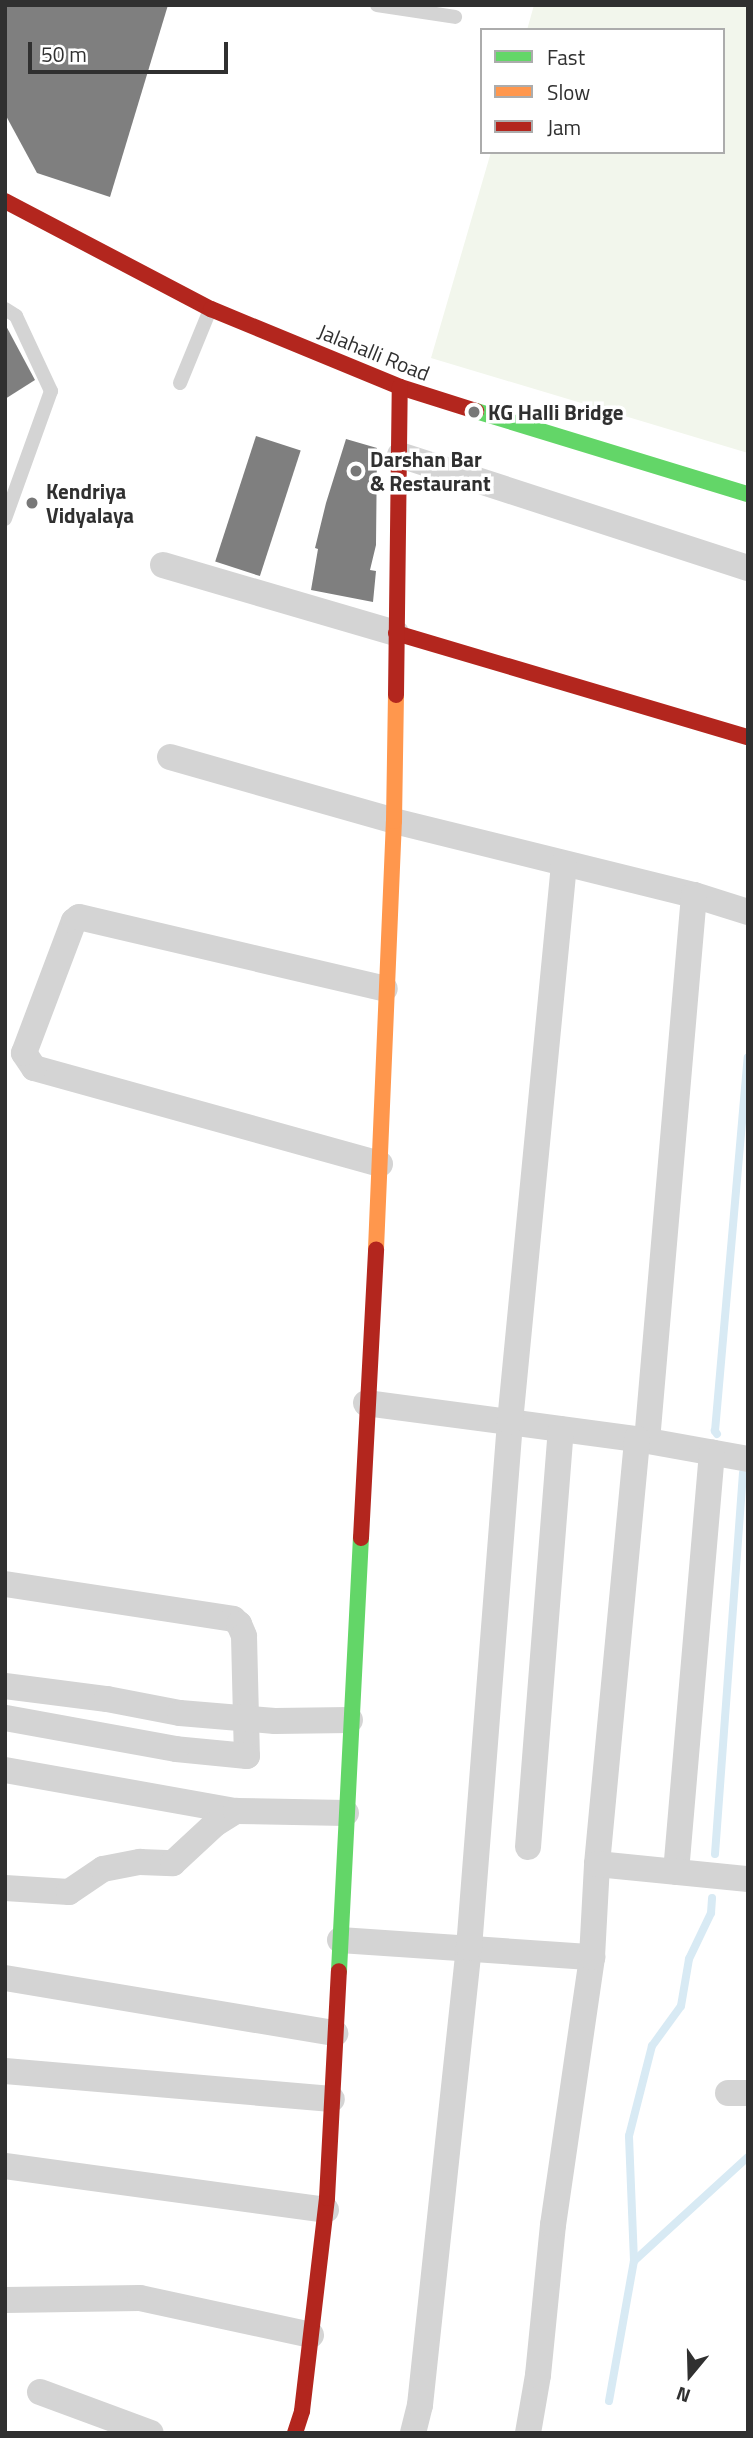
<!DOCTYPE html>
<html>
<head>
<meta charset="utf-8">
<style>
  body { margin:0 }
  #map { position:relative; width:753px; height:2438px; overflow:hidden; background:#fff; font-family:"Titillium Web",sans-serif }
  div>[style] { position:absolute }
  .green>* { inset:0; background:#f2f6ec }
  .stream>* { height:8px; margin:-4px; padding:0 4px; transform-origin:4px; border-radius:4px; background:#d8eaf4 }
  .building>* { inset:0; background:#7f7f7f; transform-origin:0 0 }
  .lane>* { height:14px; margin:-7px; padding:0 7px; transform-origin:7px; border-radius:7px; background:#d4d4d4 }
  .street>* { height:26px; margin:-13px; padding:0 13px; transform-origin:13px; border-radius:13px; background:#d4d4d4 }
  .fast>* { height:16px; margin:-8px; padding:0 8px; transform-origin:8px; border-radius:8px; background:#63d668 }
  .slow>* { height:16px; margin:-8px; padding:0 8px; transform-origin:8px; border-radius:8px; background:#ff974d }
  .jam>* { height:16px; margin:-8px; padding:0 8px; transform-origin:8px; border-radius:8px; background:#b3261e }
  .dots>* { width:19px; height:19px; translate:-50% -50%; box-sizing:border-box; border:4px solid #fff; border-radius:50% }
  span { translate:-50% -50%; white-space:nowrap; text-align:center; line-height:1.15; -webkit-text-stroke:7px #fff; paint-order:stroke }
  .street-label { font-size:21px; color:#303030 }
  .poi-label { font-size:21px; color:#303030; font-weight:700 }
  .left { translate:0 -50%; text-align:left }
  .frame { position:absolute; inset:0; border:7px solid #303030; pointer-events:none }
  .legend { position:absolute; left:480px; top:28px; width:245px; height:126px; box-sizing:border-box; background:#fff; border:2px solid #acacac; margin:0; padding:9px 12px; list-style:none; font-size:21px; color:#303030 }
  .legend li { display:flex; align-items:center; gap:14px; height:35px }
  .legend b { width:35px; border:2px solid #acacac }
  .north { position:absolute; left:655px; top:2340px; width:70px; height:70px; -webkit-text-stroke:5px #fff; paint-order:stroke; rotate:199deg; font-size:19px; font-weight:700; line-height:28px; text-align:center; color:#303030 }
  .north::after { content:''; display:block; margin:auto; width:24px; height:32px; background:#303030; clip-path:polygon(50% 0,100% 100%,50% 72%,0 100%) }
  .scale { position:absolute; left:28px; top:42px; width:200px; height:32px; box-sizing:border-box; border:4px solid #303030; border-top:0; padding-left:9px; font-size:21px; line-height:24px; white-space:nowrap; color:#303030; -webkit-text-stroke:5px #fff; paint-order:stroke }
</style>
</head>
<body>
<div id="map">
  <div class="green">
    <div style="clip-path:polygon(534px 5px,748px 5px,748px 453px,431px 358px,491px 152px,723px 152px,723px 30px,527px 30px)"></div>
  </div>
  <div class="stream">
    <div style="left:717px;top:1434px;width:4px;rotate:-124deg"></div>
    <div style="left:715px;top:1431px;width:375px;rotate:-85deg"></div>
    <div style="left:715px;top:1854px;width:382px;rotate:-85.8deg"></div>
    <div style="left:634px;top:2261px;width:154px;rotate:-42.4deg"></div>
    <div style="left:609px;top:2401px;width:142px;rotate:-79.9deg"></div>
    <div style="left:634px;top:2261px;width:125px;rotate:-92.3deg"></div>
    <div style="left:629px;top:2136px;width:93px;rotate:-75.7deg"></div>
    <div style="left:652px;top:2046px;width:49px;rotate:-54.1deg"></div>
    <div style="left:681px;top:2006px;width:48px;rotate:-80.3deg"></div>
    <div style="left:689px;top:1959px;width:51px;rotate:-64.4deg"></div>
    <div style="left:711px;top:1913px;width:15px;rotate:-86deg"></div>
  </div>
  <div class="building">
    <div style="clip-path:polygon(5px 5px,168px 5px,110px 197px,37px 173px,5px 114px)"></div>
    <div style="clip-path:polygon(5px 324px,35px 380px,5px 399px)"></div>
    <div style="left:256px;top:436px;width:47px;height:132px;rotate:18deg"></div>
    <div style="clip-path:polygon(346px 439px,377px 448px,376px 545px,370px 570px,376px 571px,373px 602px,311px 590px,318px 549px,315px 548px,326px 503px)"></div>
  </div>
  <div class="lane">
    <div style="left:377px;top:5px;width:79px;rotate:8.7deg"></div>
    <div style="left:5px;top:309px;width:13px;rotate:32deg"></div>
    <div style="left:16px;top:316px;width:83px;rotate:65deg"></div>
    <div style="left:51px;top:391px;width:136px;rotate:109.8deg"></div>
    <div style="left:180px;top:383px;width:79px;rotate:-67.7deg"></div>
  </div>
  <div class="street">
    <div style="left:400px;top:455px;width:366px;rotate:18deg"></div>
    <div style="left:163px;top:565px;width:243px;rotate:16.3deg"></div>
    <div style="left:170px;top:757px;width:233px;rotate:15.9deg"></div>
    <div style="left:394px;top:821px;width:309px;rotate:13.9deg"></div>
    <div style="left:694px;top:895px;width:57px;rotate:17.5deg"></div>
    <div style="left:380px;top:1164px;width:359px;rotate:-164.5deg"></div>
    <div style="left:34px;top:1068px;width:18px;rotate:-124deg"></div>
    <div style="left:24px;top:1053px;width:141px;rotate:-69.3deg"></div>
    <div style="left:74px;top:921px;width:6px;rotate:-39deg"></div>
    <div style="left:79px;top:917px;width:314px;rotate:13.2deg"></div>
    <div style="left:366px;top:1403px;width:273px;rotate:7.6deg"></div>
    <div style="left:637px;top:1439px;width:113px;rotate:10.2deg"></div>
    <div style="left:647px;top:1441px;width:548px;rotate:-85.08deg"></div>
    <div style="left:5px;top:1584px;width:231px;rotate:8.7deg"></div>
    <div style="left:233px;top:1619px;width:8px;rotate:40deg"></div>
    <div style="left:239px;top:1624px;width:13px;rotate:67deg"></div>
    <div style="left:244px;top:1636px;width:120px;rotate:88.6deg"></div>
    <div style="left:247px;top:1756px;width:71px;rotate:-174.4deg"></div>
    <div style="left:176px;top:1749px;width:174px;rotate:-169.7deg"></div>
    <div style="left:5px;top:1686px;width:103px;rotate:7.3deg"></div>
    <div style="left:107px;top:1699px;width:74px;rotate:10.9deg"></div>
    <div style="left:180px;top:1713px;width:95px;rotate:4.8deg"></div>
    <div style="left:275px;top:1721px;width:75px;rotate:-0.8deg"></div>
    <div style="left:5px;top:1770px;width:235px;rotate:10.1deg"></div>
    <div style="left:528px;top:1847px;width:419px;rotate:-85.5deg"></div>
    <div style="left:597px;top:1864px;width:427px;rotate:-84.6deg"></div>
    <div style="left:676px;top:1872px;width:421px;rotate:-85.1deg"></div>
    <div style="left:5px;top:1888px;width:64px;rotate:3.6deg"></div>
    <div style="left:69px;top:1892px;width:41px;rotate:-34.1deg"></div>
    <div style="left:103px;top:1869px;width:38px;rotate:-11deg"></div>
    <div style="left:140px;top:1862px;width:33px;rotate:2deg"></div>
    <div style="left:173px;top:1863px;width:57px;rotate:-42.9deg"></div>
    <div style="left:215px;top:1824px;width:25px;rotate:-32deg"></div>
    <div style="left:236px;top:1811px;width:110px;rotate:1deg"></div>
    <div style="left:340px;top:1940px;width:253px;rotate:3.9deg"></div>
    <div style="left:5px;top:1978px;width:335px;rotate:9.5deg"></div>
    <div style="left:5px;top:2071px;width:328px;rotate:4.9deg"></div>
    <div style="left:728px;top:2093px;width:20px"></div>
    <div style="left:5px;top:2166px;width:324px;rotate:7.8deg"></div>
    <div style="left:5px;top:2300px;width:135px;rotate:-0.8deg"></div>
    <div style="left:140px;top:2298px;width:175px;rotate:12.2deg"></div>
    <div style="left:40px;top:2392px;width:118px;rotate:20.3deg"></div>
    <div style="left:413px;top:2433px;width:29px;rotate:-76deg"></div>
    <div style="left:420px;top:2405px;width:460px;rotate:-83.9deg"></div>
    <div style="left:469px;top:1948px;width:528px;rotate:-85.54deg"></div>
    <div style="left:510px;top:1422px;width:561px;rotate:-84.47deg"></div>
    <div style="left:528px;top:2433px;width:59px;rotate:-80.2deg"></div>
    <div style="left:538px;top:2375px;width:151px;rotate:-84.3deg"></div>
    <div style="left:553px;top:2225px;width:271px;rotate:-81.7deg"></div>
    <div style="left:592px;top:1957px;width:93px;rotate:-86.9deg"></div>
    <div style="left:597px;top:1864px;width:152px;rotate:5.7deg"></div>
  </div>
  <div class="fast">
    <div style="left:476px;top:411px;width:284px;rotate:17deg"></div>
    <div style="left:339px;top:1971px;width:434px;rotate:-87.1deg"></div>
  </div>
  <div class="slow">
    <div style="left:376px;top:1249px;width:428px;rotate:-87.6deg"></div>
    <div style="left:394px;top:821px;width:126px;rotate:-89.1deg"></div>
  </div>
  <div class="jam">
    <div style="left:5px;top:201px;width:233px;rotate:27.7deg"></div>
    <div style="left:211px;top:309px;width:204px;rotate:22.4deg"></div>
    <div style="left:400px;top:387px;width:80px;rotate:17.5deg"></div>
    <div style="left:396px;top:633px;width:367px;rotate:16.5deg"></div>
    <div style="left:396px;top:695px;width:308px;rotate:-89.3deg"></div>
    <div style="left:361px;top:1538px;width:289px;rotate:-87deg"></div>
    <div style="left:295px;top:2433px;width:23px;rotate:-72deg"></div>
    <div style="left:302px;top:2411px;width:214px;rotate:-83.3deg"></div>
    <div style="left:327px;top:2198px;width:227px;rotate:-87deg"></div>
  </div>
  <div class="dots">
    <div style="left:474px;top:412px;background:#787878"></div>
    <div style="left:356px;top:471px;background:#787878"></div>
    <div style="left:32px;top:503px;background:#787878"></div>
  </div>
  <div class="street-label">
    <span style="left:374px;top:352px;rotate:22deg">Jalahalli Road</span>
  </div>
  <div class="poi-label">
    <span class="left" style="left:488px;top:412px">KG Halli Bridge</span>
    <span class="left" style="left:370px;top:471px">Darshan Bar<br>&amp; Restaurant</span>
    <span class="left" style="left:46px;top:503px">Kendriya<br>Vidyalaya</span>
  </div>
  <div class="frame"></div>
  <ul class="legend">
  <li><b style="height:9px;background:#63d668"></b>Fast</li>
  <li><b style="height:9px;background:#ff974d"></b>Slow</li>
  <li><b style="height:9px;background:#b3261e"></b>Jam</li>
  </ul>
  <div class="north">N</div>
  <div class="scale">50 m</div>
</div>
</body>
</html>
